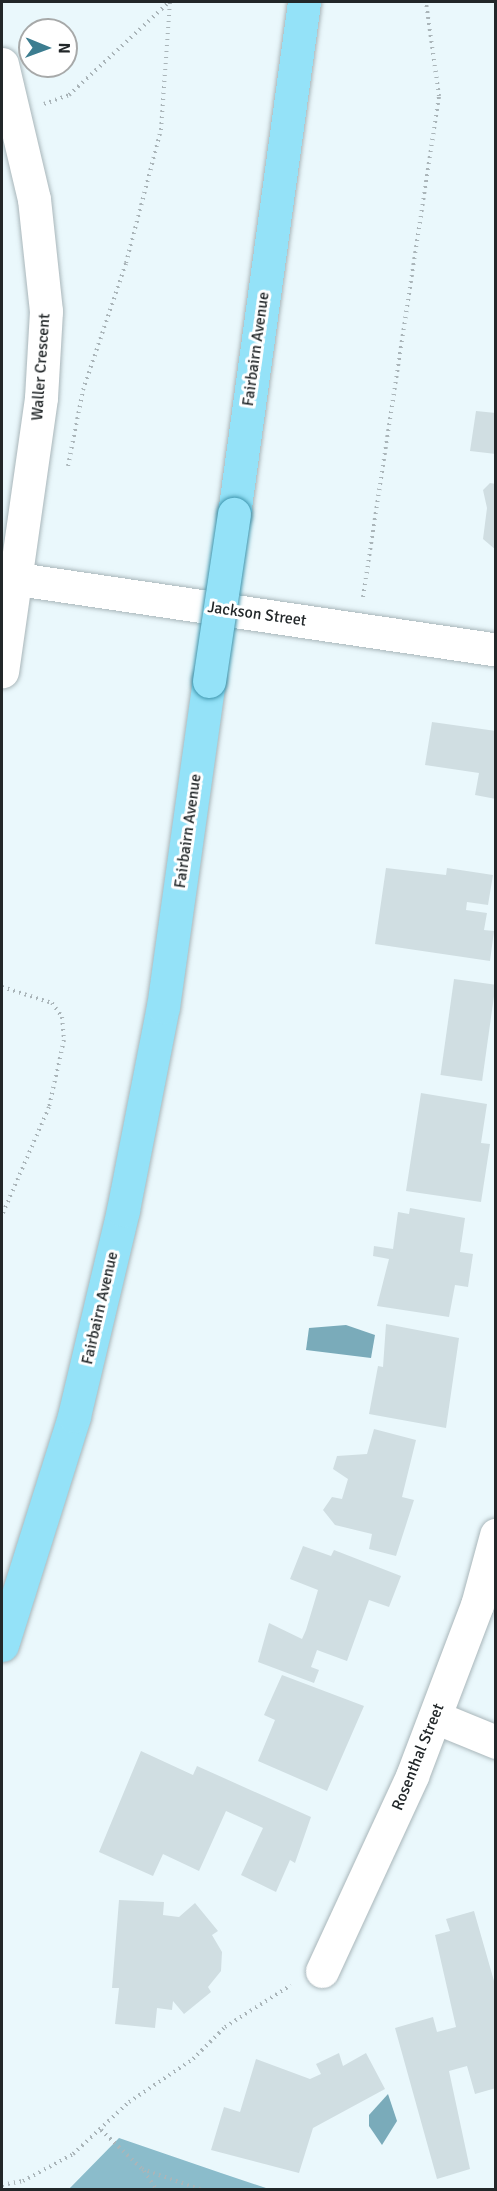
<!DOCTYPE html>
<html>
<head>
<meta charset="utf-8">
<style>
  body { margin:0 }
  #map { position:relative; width:497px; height:2191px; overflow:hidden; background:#eaf8fc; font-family:Signika,sans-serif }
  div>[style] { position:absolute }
  .forest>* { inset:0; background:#8bbccb }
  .water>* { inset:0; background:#7aabba }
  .building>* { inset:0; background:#d0dee2; transform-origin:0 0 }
  .path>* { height:4px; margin-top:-2px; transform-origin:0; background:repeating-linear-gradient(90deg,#aab5b9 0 1.5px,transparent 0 6px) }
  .roads { filter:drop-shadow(0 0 2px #a9b6ba) drop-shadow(0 0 2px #a9b6ba) }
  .minor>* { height:33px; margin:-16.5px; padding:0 16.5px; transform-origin:16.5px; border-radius:16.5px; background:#fff }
  .major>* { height:33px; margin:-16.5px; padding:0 16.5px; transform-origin:16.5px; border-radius:16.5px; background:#94e2f8 }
  .bridges { filter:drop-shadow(0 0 2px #3d94ac) drop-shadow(0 0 2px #3d94ac) }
  .major-bridge>* { height:33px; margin:-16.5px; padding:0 16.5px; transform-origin:16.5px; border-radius:16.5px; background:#94e2f8 }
  span { translate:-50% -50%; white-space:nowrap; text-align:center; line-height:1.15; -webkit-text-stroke:6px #fff; paint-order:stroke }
  .street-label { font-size:16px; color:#222729 }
  .frame { position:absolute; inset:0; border:3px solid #222729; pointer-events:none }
  .north { position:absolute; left:18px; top:18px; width:60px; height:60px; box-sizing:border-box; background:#fff; border:2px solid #a7a9a9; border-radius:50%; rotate:91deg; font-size:16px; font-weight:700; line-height:24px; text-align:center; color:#222729 }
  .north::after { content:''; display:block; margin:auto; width:21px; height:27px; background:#3c7d90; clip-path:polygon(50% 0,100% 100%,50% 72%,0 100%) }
</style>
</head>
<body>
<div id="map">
  <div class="forest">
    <div style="clip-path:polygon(119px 2138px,221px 2173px,269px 2189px,69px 2189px)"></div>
  </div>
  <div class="water">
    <div style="clip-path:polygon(346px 1325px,375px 1335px,371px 1358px,306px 1350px,309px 1328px)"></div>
    <div style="clip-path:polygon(388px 2094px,397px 2121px,382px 2145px,369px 2126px,369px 2115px)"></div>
  </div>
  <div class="building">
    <div style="clip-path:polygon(476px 411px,496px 413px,496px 454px,470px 451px)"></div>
    <div style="clip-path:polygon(490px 483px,496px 484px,496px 550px,483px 539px,487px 508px,483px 490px)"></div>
    <div style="clip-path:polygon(432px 722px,496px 731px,496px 799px,475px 795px,479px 773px,425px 765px)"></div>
    <div style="clip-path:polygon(386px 868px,446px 875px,447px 868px,493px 875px,488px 905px,467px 902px,466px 910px,487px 913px,484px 930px,494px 931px,490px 961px,375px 944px)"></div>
    <div style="left:454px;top:979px;width:42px;height:97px;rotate:8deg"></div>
    <div style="clip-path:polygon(421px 1093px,487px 1104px,481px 1143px,490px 1144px,481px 1202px,406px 1191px)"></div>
    <div style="clip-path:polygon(410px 1208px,465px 1218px,460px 1252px,473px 1254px,468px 1287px,455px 1285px,449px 1317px,377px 1306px,389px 1259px,373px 1256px,374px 1246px,393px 1249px,398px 1212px,409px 1214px)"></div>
    <div style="clip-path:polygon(386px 1324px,459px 1338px,446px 1428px,369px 1414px,378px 1366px,383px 1367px)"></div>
    <div style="clip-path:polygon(374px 1429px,416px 1440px,402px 1497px,414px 1500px,396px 1556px,369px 1549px,372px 1534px,335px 1525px,323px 1510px,332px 1497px,342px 1499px,348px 1479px,333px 1469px,337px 1456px,367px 1454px)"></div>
    <div style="clip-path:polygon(303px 1546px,331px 1556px,334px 1550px,401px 1576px,389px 1607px,369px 1600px,347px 1661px,317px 1650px,311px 1667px,319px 1670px,314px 1683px,258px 1662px,269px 1623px,302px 1639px,306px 1630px,318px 1590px,290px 1579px)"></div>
    <div style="clip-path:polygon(282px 1675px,364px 1706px,327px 1791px,258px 1761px,275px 1720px,264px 1715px)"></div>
    <div style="clip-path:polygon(141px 1751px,193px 1775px,197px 1766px,311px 1817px,295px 1863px,290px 1860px,276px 1892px,241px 1875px,263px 1828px,226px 1811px,199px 1871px,163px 1854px,153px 1876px,99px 1852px)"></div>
    <div style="clip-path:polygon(119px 1900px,164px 1902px,163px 1915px,179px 1917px,195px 1903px,218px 1931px,212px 1935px,222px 1952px,221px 1971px,208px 1987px,211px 1992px,184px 2014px,173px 2001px,172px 2010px,157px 2008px,155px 2028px,115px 2024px,119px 1988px,112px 1988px)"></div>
    <div style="clip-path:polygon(474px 1911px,496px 1988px,496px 2088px,475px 2094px,467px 2066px,449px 2071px,470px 2169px,437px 2179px,395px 2028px,433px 2017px,437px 2032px,456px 2027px,435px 1935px,450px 1931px,446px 1919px)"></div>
    <div style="clip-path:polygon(339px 2053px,343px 2066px,366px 2053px,385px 2089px,313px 2128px,299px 2173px,211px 2150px,224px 2107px,240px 2112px,256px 2059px,310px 2079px,321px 2074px,316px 2064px)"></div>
  </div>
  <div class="path">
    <div style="left:44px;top:104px;width:27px;rotate:-20deg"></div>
    <div style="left:69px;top:95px;width:137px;rotate:-42.9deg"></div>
    <div style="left:68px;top:466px;width:77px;rotate:-78.8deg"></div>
    <div style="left:83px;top:390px;width:134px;rotate:-71.3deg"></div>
    <div style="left:126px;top:263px;width:138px;rotate:-75.3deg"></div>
    <div style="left:161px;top:130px;width:128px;rotate:-86deg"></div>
    <div style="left:363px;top:597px;width:507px;rotate:-81.37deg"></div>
    <div style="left:439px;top:96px;width:95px;rotate:-97.9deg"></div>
    <div style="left:2px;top:987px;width:52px;rotate:17.7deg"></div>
    <div style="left:52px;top:1003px;width:17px;rotate:54deg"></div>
    <div style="left:62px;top:1017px;width:23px;rotate:85deg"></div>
    <div style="left:64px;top:1040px;width:69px;rotate:102.6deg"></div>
    <div style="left:49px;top:1107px;width:118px;rotate:113.5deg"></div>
    <div style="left:101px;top:2130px;width:57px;rotate:43.6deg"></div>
    <div style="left:142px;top:2169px;width:64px;rotate:19.3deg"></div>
    <div style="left:144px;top:2171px;width:23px;rotate:56deg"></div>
    <div style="left:2px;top:2185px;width:21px;rotate:-11deg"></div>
    <div style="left:23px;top:2181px;width:57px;rotate:-28.4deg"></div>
    <div style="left:73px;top:2154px;width:76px;rotate:-42.9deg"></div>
    <div style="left:129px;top:2102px;width:77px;rotate:-33.9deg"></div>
    <div style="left:193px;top:2059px;width:45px;rotate:-45deg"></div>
    <div style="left:225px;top:2027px;width:78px;rotate:-32.5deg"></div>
  </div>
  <div class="roads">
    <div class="minor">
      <div style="left:2px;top:64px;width:139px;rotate:76.7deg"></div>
      <div style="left:34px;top:199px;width:113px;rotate:83.9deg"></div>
      <div style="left:46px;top:311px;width:87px;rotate:93.3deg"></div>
      <div style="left:41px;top:398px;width:276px;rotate:98.1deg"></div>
      <div style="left:18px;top:579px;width:483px;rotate:8.4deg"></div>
      <div style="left:435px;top:1717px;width:66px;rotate:22.3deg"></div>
      <div style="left:322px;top:1971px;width:215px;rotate:-65.2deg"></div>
      <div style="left:412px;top:1776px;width:183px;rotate:-69.2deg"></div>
      <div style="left:477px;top:1605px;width:73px;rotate:-74.8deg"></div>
    </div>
    <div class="major">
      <div style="left:234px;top:514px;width:517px;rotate:-82.21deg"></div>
      <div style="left:2px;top:1645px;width:240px;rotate:-72.5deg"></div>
      <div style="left:74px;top:1416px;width:212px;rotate:-76.6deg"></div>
      <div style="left:123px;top:1210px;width:207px;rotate:-78.9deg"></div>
      <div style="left:163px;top:1007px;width:329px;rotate:-82deg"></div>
    </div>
  </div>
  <div class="bridges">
    <div class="major-bridge">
      <div style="left:209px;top:681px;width:169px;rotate:-81.5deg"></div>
    </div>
  </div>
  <div class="street-label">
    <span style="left:256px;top:349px;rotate:-82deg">Fairbairn Avenue</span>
    <span style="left:41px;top:367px;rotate:-86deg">Waller Crescent</span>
    <span style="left:257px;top:614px;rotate:8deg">Jackson Street</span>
    <span style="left:188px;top:831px;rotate:-82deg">Fairbairn Avenue</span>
    <span style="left:100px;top:1308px;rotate:-77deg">Fairbairn Avenue</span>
    <span style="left:418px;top:1757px;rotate:-68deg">Rosenthal Street</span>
  </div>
  <div class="frame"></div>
  <div class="north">N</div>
</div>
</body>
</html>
